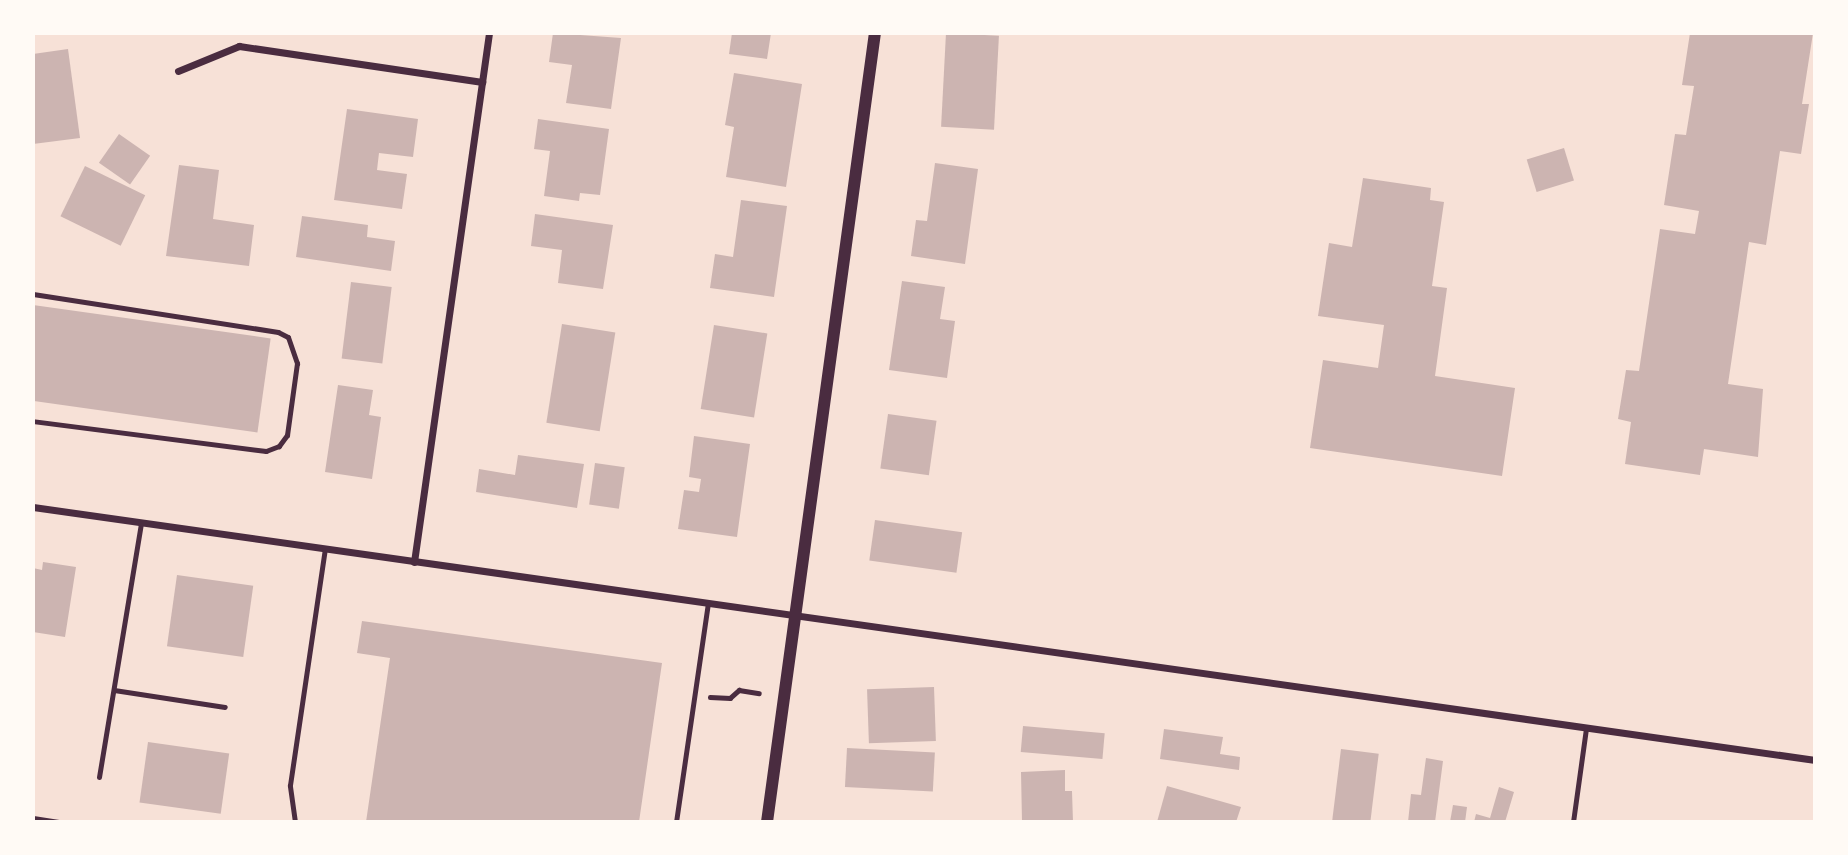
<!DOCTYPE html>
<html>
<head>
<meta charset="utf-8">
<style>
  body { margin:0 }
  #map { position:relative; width:1848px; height:855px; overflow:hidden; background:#f7e1d7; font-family:Cabin,sans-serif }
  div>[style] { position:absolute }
  .building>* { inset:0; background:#ccb4b1; transform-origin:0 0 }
  .path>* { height:4.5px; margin:-2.25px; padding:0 2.25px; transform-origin:2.25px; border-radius:2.25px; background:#4a2c40 }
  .service>* { height:5px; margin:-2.5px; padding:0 2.5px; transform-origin:2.5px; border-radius:2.5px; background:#4a2c40 }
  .minor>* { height:7px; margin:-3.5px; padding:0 3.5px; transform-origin:3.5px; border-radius:3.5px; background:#4a2c40 }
  .tertiary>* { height:12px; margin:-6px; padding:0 6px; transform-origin:6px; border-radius:6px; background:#4a2c40 }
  span { translate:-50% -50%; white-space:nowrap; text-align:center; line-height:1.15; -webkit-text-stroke:5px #fffaf5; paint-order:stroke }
  .frame { position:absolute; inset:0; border:35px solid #fffaf5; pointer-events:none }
</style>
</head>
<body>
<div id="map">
  <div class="building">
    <div style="clip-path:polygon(553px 33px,621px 38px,611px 109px,566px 103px,572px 65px,549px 62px)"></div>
    <div style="clip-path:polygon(732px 33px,771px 33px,767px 59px,729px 54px)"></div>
    <div style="left:946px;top:33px;width:53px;height:94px;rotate:3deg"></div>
    <div style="clip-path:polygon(1690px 33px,1813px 33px,1802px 104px,1809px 104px,1801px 154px,1780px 151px,1766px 245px,1749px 242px,1728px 384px,1763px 389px,1758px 457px,1704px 449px,1700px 475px,1625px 464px,1631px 422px,1618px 419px,1626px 370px,1639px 371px,1660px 229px,1695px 234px,1699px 211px,1664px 205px,1675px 134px,1686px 135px,1694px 86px,1682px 85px)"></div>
    <div style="clip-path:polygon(68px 49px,80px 138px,33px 144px,33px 54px)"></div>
    <div style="clip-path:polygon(734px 73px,802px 84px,786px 187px,726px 177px,734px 127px,725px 125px)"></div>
    <div style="clip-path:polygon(347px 109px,418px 119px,413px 157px,379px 153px,377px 170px,407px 174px,402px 209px,334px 200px)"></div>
    <div style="clip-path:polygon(538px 119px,609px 129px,600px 195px,580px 193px,579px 201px,544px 196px,550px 151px,534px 149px)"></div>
    <div style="left:119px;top:134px;width:38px;height:35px;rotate:35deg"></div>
    <div style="left:1564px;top:148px;width:34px;height:39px;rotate:73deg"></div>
    <div style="clip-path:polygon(935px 163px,978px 169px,965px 264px,911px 256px,916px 220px,927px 221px)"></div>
    <div style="clip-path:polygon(179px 165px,219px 170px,213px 219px,254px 225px,249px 266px,166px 256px)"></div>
    <div style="left:85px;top:166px;width:67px;height:56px;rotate:26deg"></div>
    <div style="clip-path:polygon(1363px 178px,1431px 188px,1430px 200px,1444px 202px,1432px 286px,1447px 288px,1435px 376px,1515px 388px,1502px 476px,1310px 448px,1323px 360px,1378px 368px,1384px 325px,1318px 316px,1329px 243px,1352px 247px)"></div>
    <div style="clip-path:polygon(741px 200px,787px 206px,774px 297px,710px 288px,715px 254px,733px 257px)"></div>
    <div style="clip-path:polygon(535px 214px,613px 225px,603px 289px,558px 283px,562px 250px,531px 246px)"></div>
    <div style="clip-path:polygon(302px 216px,368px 225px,367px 237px,395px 241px,391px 271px,296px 257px)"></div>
    <div style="clip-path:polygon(902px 281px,945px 287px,940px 319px,955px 321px,947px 378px,889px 370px)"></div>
    <div style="left:351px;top:282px;width:41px;height:77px;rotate:7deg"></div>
    <div style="left:33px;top:305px;width:240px;height:95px;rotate:8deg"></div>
    <div style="left:562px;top:324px;width:54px;height:100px;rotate:9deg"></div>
    <div style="left:714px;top:325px;width:54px;height:85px;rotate:9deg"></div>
    <div style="clip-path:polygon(338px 385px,373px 390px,369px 415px,381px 417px,372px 479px,325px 472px)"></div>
    <div style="left:888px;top:414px;width:49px;height:55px;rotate:8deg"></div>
    <div style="clip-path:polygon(694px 436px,750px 444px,737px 537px,678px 529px,684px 490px,699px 492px,701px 479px,689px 477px)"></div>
    <div style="clip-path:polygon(518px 455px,584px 464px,577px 508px,476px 492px,479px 469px,515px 475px)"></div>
    <div style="left:595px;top:463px;width:30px;height:42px;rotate:8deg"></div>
    <div style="left:875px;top:520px;width:88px;height:41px;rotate:8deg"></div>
    <div style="clip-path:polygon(43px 562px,76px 567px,65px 637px,33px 632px,33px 568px,42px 570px)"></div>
    <div style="left:177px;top:575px;width:77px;height:72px;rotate:8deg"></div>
    <div style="clip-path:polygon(362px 621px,662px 663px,639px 822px,366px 822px,390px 658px,357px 653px)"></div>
    <div style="left:934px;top:687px;width:54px;height:67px;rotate:88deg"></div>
    <div style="left:1023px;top:726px;width:82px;height:26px;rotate:5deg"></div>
    <div style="clip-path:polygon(1164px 729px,1223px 737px,1220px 754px,1240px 757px,1239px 770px,1160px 759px)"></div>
    <div style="left:148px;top:742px;width:82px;height:61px;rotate:8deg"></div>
    <div style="left:847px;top:748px;width:88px;height:39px;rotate:3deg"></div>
    <div style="left:1341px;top:749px;width:38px;height:74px;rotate:7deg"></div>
    <div style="clip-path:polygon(1426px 758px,1443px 761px,1435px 822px,1408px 822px,1411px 794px,1421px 795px)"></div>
    <div style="clip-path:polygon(1065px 770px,1065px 791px,1072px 791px,1073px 822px,1022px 822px,1021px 772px)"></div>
    <div style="clip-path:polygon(1167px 786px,1241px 807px,1236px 822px,1157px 822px)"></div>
    <div style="clip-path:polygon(1499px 787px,1514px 792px,1505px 822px,1474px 822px,1476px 814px,1490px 818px)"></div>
    <div style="clip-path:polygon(1453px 805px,1467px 807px,1465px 822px,1450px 822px)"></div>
  </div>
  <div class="path">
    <div style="left:710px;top:697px;width:20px;rotate:3deg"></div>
    <div style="left:730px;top:698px;width:12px;rotate:-42deg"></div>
    <div style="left:739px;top:690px;width:20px;rotate:9deg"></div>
  </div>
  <div class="service">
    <div style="left:33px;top:294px;width:248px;rotate:8.8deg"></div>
    <div style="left:278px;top:332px;width:11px;rotate:27deg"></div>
    <div style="left:288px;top:337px;width:28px;rotate:71deg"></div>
    <div style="left:297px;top:363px;width:73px;rotate:97.9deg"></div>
    <div style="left:287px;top:435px;width:14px;rotate:126deg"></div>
    <div style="left:279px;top:446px;width:14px;rotate:159deg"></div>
    <div style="left:266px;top:451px;width:235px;rotate:-172.7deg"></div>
    <div style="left:114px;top:690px;width:112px;rotate:8.7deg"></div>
    <div style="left:99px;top:777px;width:258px;rotate:-80.6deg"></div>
    <div style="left:33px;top:818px;width:26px;rotate:9deg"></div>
    <div style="left:295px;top:822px;width:37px;rotate:-98deg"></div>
    <div style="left:290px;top:785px;width:239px;rotate:-81.6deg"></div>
    <div style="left:676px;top:822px;width:221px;rotate:-81.7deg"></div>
    <div style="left:1573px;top:822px;width:95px;rotate:-82.1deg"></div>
  </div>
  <div class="minor">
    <div style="left:178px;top:71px;width:66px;rotate:-22.3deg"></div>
    <div style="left:239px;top:46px;width:246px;rotate:8.4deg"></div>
    <div style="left:33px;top:507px;width:1800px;rotate:8.08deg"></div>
    <div style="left:414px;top:562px;width:534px;rotate:-81.93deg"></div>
  </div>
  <div class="tertiary">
    <div style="left:767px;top:822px;width:796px;rotate:-82.21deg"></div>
  </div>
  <div class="frame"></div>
</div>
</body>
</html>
